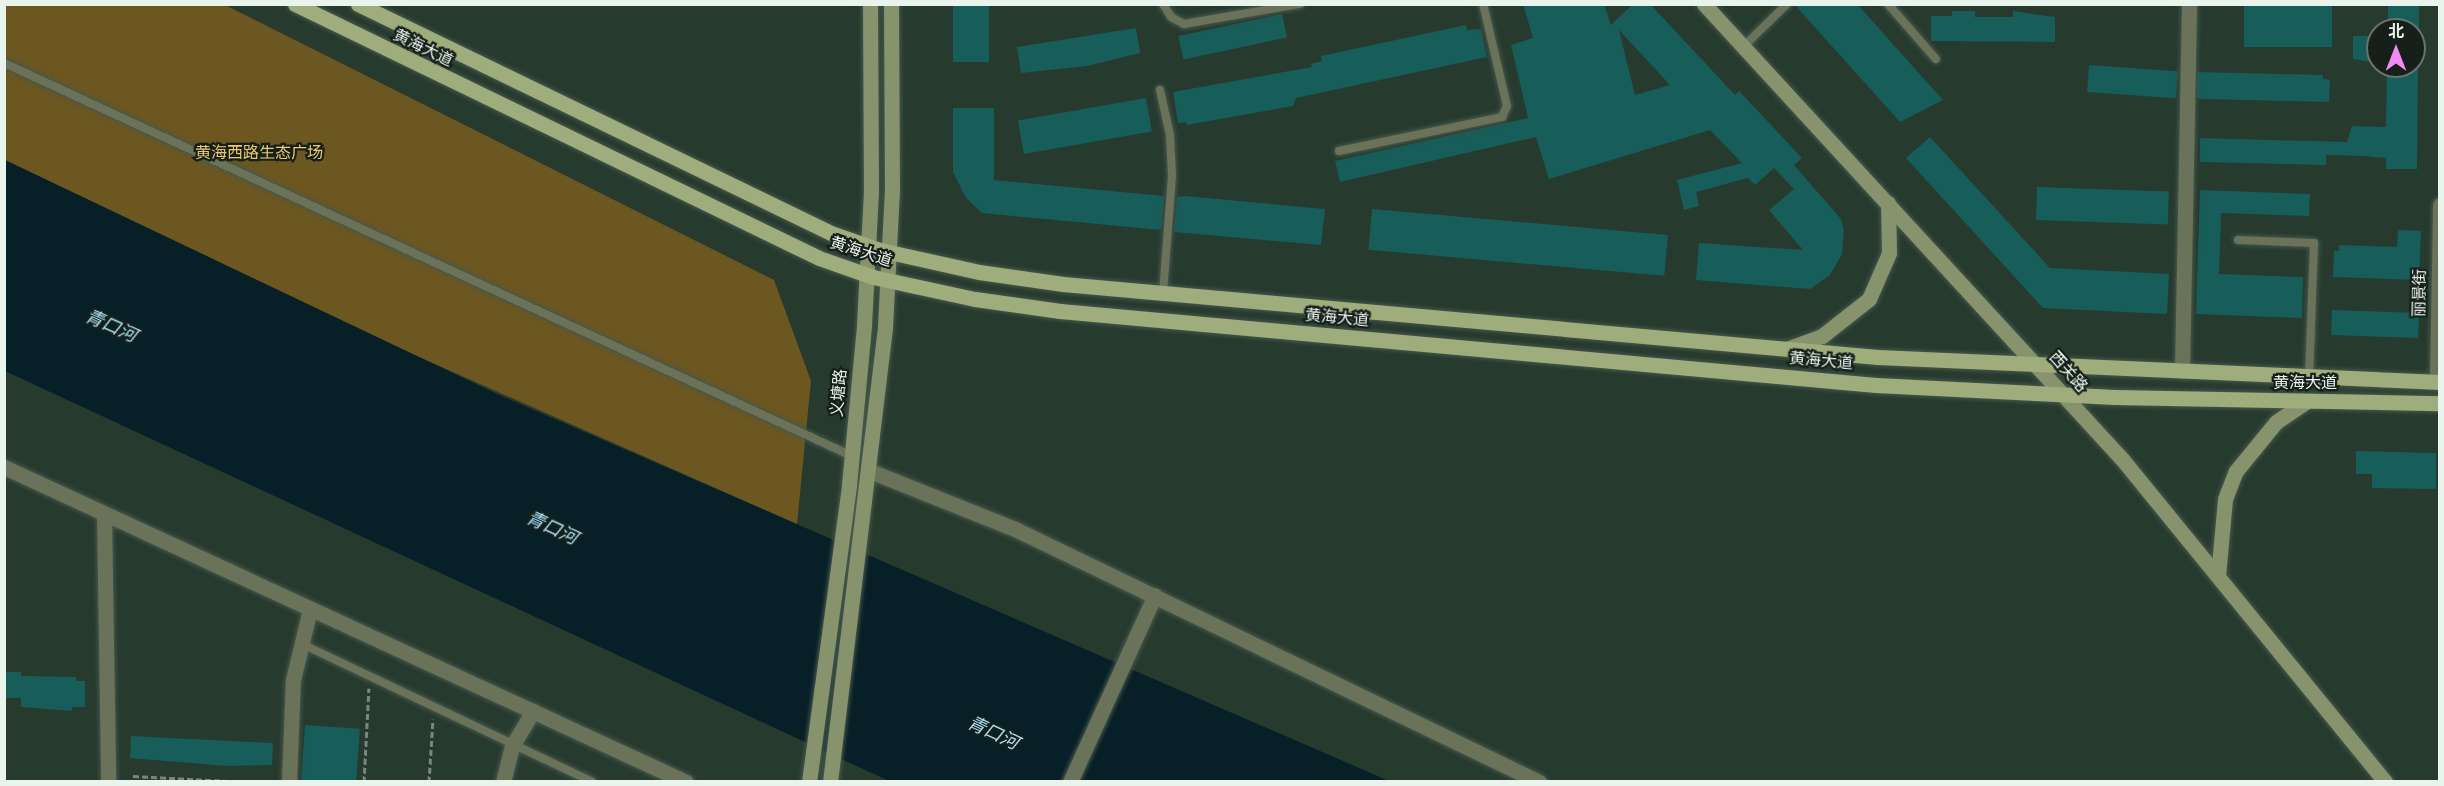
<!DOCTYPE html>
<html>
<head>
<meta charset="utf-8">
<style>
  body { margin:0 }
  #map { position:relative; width:2444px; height:786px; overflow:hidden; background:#273a2e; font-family:Figtree,"Noto Sans SC",sans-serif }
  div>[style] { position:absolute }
  .green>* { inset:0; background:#6c5721 }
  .water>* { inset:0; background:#071f27 }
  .building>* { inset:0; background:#175d5a; transform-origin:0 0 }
  .path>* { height:3px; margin-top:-1.5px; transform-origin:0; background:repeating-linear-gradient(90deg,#78887e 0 6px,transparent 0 9px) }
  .roads { filter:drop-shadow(0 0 2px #46584c) drop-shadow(0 0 2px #46584c) }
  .lane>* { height:8px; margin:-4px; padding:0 4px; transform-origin:4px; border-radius:4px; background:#6a7259 }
  .street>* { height:15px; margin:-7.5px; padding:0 7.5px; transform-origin:7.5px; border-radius:7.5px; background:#6a7259 }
  .secondary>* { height:15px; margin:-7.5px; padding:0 7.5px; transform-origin:7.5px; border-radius:7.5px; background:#87936d }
  .primary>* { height:15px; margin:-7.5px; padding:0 7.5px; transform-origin:7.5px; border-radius:7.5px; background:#9ead7b }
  span { translate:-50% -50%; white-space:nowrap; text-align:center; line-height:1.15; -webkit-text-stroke:4.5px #161f19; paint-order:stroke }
  .street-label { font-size:16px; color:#e8f4ec }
  .park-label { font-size:16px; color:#ebc871 }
  .water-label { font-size:18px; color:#a6e1f8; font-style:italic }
  .frame { position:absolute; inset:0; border:6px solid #e8f4ec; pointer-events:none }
  .north { position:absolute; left:2366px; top:18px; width:60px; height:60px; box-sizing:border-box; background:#161f19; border:2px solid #6a746d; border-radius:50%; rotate:0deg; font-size:16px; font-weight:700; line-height:24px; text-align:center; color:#e8f4ec }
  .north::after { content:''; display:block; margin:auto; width:21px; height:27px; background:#f18af4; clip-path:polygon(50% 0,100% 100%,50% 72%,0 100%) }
</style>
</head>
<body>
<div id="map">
  <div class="green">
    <div style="clip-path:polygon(5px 5px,225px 5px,774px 280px,811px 381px,797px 524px,351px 327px,5px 160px)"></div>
  </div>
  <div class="water">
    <div style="clip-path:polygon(5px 160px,497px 394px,1389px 781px,889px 781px,5px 371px)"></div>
  </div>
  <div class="building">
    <div style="left:953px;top:4px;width:36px;height:58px"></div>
    <div style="clip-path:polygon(evenodd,1523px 4px,1604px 4px,1611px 25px,1633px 4px,1650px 4px,1735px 95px,1739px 91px,1802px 158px,1794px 165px,1841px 219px,1844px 231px,1842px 254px,1830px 275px,1810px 289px,1696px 280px,1699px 243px,1803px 250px,1769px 210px,1794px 189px,1774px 168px,1755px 185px,1748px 178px,1696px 192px,1699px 206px,1684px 210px,1677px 180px,1742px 163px,1710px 130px,1549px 179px,1536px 137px,1340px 182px,1335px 161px,1528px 118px,1511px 45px,1533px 38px,1523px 4px,1619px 30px,1670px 85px,1635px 95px,1619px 30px)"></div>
    <div style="clip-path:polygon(1794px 4px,1857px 4px,1943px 100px,1900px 122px)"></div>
    <div style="left:2244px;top:4px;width:88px;height:43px"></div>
    <div style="left:2388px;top:4px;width:31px;height:26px"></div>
    <div style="clip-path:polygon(1952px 11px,1975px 11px,1975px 17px,2013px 17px,2013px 11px,2055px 17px,2055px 42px,1931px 41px,1931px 16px,1952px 16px)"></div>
    <div style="left:1282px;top:14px;width:24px;height:106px;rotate:78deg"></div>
    <div style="clip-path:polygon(1466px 25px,1467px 30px,1481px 29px,1487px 57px,1296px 98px,1293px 106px,1187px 125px,1186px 122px,1178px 123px,1173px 92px,1312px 67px,1311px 64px,1322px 61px,1321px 56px)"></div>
    <div style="clip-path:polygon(1136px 28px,1140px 53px,1087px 66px,1021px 73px,1017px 47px)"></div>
    <div style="clip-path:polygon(2353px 36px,2378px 36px,2378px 63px,2353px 59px)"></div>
    <div style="left:2089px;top:65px;width:89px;height:27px;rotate:4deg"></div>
    <div style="clip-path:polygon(2387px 66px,2418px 66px,2417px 169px,2386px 169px,2386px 158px,2363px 156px,2326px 155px,2326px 165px,2200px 162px,2200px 138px,2347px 142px,2352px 126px,2386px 127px)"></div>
    <div style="clip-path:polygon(2197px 72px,2323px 75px,2323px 79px,2330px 80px,2329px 102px,2201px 99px,2197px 97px)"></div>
    <div style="left:1146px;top:98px;width:34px;height:130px;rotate:80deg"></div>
    <div style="clip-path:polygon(953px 108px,994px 108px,994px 180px,1164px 196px,1161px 230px,982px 213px,966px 198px,953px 172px)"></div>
    <div style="clip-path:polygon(1930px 137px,2050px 268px,2169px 274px,2167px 314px,2043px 308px,1906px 158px)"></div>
    <div style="left:2037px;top:187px;width:132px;height:33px;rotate:2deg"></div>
    <div style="clip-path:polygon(2200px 190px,2310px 194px,2309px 216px,2221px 213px,2219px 274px,2303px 277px,2302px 318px,2196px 314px)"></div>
    <div style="clip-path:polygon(1185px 196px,1325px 209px,1321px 245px,1174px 232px,1177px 197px)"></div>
    <div style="left:1372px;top:209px;width:297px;height:41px;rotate:5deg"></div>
    <div style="clip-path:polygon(2398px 230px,2421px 231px,2419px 280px,2333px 277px,2334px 251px,2339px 251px,2339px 245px,2397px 247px)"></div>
    <div style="left:2332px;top:310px;width:87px;height:25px;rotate:2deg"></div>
    <div style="clip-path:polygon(2356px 451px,2436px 453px,2436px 489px,2372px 488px,2372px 474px,2356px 474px)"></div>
    <div style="clip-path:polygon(4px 672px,21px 672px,21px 676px,76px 677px,76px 681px,85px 681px,85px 707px,72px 707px,72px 711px,21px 707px,21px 698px,4px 698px)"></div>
    <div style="left:305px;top:725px;width:55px;height:56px;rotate:4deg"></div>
    <div style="clip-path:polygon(131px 736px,273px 743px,272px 765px,227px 766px,130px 758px)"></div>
  </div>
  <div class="path">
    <div style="left:133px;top:776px;width:114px;rotate:3deg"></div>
    <div style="left:364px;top:782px;width:94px;rotate:-87deg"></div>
    <div style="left:429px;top:782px;width:63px;rotate:-86.4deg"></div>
  </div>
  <div class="roads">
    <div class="lane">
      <div style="left:1163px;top:4px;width:15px;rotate:58deg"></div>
      <div style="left:1171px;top:17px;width:15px;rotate:28deg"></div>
      <div style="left:1184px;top:24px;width:118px;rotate:-9.8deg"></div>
      <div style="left:1888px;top:4px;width:73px;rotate:48.9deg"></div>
      <div style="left:1743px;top:47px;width:62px;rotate:-44.3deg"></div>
      <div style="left:4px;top:63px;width:935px;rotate:24.87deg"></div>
      <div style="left:1160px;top:90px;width:46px;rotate:77.5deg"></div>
      <div style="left:1170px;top:135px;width:41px;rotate:87.2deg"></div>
      <div style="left:1172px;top:176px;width:117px;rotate:94.4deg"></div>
      <div style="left:1339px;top:151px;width:167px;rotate:-11.8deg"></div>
      <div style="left:1502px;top:117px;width:12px;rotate:-66deg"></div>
      <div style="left:1507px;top:106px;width:105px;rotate:-103.2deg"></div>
      <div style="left:2238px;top:240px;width:76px;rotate:2.3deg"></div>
      <div style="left:2314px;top:243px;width:136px;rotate:92.1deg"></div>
      <div style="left:302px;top:644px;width:321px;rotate:25.4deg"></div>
    </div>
    <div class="street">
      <div style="left:2182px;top:371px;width:367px;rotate:-88.9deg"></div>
      <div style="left:2437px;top:382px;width:177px;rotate:-89deg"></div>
      <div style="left:4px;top:467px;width:751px;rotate:24.79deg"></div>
      <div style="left:870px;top:471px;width:156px;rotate:21.8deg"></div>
      <div style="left:1015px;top:529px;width:582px;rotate:25.77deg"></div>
      <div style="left:104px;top:514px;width:268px;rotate:89.1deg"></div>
      <div style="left:289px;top:782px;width:102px;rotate:-87.8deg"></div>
      <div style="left:293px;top:680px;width:73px;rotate:-76.5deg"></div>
      <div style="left:503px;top:782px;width:37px;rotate:-76deg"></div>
      <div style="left:512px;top:746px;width:41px;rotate:-59deg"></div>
      <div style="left:1070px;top:782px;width:205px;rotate:-65.6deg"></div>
    </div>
    <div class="secondary">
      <div style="left:1704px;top:4px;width:618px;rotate:47.43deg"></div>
      <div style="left:2122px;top:459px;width:417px;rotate:50.8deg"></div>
      <div style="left:1789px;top:348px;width:35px;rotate:-20deg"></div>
      <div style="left:1822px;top:336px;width:60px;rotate:-38.2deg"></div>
      <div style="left:1869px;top:299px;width:50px;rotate:-66.5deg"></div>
      <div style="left:1889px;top:253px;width:50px;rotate:-91.1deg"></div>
      <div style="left:2218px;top:576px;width:77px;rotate:-84.8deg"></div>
      <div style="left:2225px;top:499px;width:30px;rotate:-69deg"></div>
      <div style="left:2236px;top:471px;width:63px;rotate:-50.8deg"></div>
      <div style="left:2276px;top:422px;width:37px;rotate:-34deg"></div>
      <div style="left:809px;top:782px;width:300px;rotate:-82.3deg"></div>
      <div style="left:849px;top:485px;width:161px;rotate:-84.6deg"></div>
      <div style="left:864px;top:325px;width:134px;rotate:-87deg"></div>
      <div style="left:871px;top:191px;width:187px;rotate:-90.3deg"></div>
      <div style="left:830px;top:782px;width:458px;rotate:-83.1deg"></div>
      <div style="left:885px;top:327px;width:136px;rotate:-87.1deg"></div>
      <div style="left:892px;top:191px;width:187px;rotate:-90.3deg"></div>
    </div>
    <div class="primary">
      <div style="left:295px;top:4px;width:582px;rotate:25.86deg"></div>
      <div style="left:819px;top:258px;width:57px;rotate:19.4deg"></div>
      <div style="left:873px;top:277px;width:104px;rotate:12.2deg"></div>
      <div style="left:975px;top:299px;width:86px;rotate:8deg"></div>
      <div style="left:1060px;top:311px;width:819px;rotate:5.18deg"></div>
      <div style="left:1876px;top:385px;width:239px;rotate:2.9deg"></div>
      <div style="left:2115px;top:397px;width:325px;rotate:1.1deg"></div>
      <div style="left:358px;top:4px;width:526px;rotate:25.83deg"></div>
      <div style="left:831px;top:233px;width:52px;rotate:19.1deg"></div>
      <div style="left:880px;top:250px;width:101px;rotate:12.5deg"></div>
      <div style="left:979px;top:272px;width:85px;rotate:8.1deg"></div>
      <div style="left:1063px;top:284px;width:818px;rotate:5.12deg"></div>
      <div style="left:1878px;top:357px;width:563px;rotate:2.55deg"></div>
    </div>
  </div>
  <div class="street-label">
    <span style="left:423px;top:48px;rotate:26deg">黄海大道</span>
    <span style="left:861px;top:252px;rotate:18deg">黄海大道</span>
    <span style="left:2420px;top:293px;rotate:-89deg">丽景街</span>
    <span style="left:1337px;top:318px;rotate:5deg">黄海大道</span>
    <span style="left:1821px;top:361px;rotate:5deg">黄海大道</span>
    <span style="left:2068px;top:372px;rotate:48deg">西关路</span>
    <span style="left:2305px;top:383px">黄海大道</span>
    <span style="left:839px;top:393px;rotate:-85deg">义塘路</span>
  </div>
  <div class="park-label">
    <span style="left:259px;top:153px">黄海西路生态广场</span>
  </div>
  <div class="water-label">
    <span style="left:111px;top:326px;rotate:24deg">青口河</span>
    <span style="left:552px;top:528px;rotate:25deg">青口河</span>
    <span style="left:993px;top:733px;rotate:25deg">青口河</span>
  </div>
  <div class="frame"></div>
  <div class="north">北</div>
</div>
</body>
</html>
